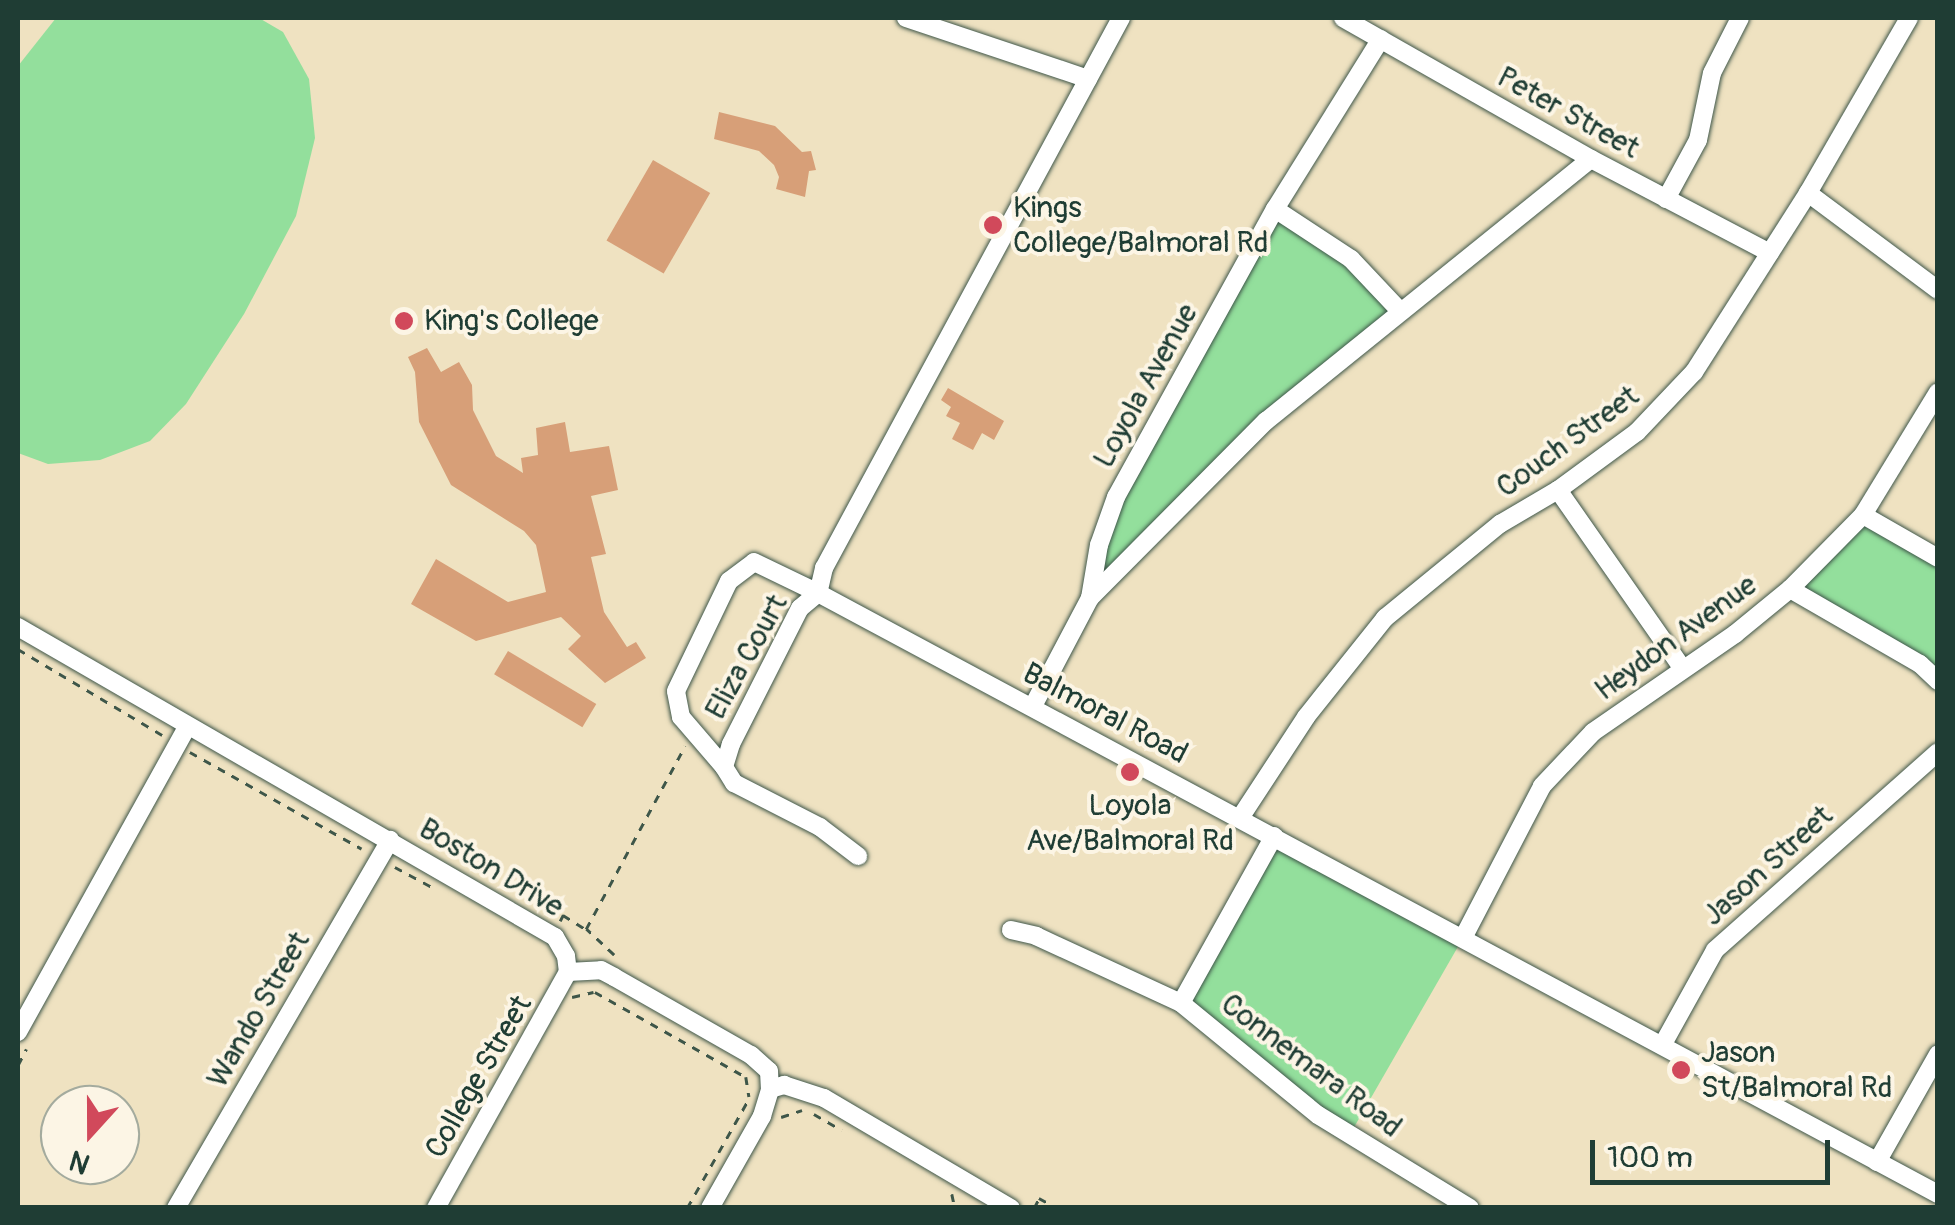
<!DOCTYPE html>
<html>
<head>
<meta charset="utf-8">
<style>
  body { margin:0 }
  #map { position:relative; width:1955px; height:1225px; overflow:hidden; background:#efe2c1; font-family:Pangolin,sans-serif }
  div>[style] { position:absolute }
  .green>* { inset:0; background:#93df9c }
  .building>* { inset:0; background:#d79f78; transform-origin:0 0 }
  .path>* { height:2.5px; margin-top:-1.25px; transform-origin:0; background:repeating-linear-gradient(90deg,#3e5649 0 8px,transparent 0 16px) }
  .roads { filter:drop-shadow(0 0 2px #3e5649) drop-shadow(0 0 2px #3e5649) }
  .minor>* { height:18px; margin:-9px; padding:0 9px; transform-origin:9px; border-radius:9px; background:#fff }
  .dots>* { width:28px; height:28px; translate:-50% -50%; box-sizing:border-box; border:5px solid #fcf5e5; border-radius:50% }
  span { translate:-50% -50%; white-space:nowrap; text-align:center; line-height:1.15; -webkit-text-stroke:8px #fcf5e5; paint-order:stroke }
  .street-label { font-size:30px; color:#1f3d34 }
  .poi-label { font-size:30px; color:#1f3d34 }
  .left { translate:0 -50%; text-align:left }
  .frame { position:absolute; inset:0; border:20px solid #1f3d34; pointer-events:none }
  .north { position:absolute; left:40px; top:1085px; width:100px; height:100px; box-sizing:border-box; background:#fcf5e5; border:2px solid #a4ab9e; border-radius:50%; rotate:201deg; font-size:28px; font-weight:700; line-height:40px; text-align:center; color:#1f3d34 }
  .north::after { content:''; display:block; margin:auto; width:35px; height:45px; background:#d1495b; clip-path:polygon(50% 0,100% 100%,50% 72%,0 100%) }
  .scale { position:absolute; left:1590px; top:1140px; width:240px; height:45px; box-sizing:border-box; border:5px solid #1f3d34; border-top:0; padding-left:12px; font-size:30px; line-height:35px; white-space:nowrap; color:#1f3d34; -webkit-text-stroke:8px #fcf5e5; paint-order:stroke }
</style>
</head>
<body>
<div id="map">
  <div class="green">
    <div style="clip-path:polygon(56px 18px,259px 18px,283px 32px,309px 79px,315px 138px,296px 216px,244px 314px,186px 404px,150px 441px,100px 460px,48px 464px,18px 453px,18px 66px)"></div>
    <div style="clip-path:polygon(1275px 209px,1323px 238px,1400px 311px,1266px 421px,1090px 598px,1099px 545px)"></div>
    <div style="clip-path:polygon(1863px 515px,1937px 558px,1937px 681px,1790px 589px)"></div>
    <div style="clip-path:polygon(1274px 836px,1463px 938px,1349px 1136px,1181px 1003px)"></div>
  </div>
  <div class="building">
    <div style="clip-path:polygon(719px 112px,775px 126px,802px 152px,811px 151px,816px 170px,809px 171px,805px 197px,776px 189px,779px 177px,774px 165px,759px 151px,714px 139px)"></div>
    <div style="left:653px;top:160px;width:66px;height:93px;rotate:30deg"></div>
    <div style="clip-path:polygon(427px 348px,441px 372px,459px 362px,472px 385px,473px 410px,496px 456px,523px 473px,521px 458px,538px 455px,536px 428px,565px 422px,570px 452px,609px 446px,618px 490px,591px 496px,606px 554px,591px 557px,604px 612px,627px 647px,636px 642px,646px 658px,605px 683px,568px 649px,581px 636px,561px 617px,476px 641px,411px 604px,436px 559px,508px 602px,546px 592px,536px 545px,524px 531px,451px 485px,419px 422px,415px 372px,408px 357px)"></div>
    <div style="clip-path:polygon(948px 388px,1004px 421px,994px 440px,982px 433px,973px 450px,952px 439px,960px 423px,946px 416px,951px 407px,941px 400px)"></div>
    <div style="left:508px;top:651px;width:103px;height:27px;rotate:31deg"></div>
  </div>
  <div class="path">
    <div style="left:18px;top:649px;width:168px;rotate:30.8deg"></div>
    <div style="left:190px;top:752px;width:197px;rotate:29.4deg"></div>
    <div style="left:395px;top:867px;width:42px;rotate:28.4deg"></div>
    <div style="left:560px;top:921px;width:7px;rotate:-63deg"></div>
    <div style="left:563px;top:915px;width:25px;rotate:32deg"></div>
    <div style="left:614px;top:955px;width:38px;rotate:-137deg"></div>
    <div style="left:586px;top:929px;width:208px;rotate:-61.6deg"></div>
    <div style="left:595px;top:992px;width:173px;rotate:29.4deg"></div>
    <div style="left:746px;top:1077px;width:20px;rotate:81deg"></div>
    <div style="left:572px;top:997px;width:22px;rotate:-13deg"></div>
    <div style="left:18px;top:1065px;width:18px;rotate:-63deg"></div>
    <div style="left:814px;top:1114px;width:32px;rotate:30deg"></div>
    <div style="left:781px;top:1117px;width:22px;rotate:-18deg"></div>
    <div style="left:952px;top:1194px;width:14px;rotate:78deg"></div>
    <div style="left:687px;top:1208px;width:124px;rotate:-60.5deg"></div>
    <div style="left:1034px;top:1208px;width:11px;rotate:-63deg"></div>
    <div style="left:1039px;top:1198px;width:21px;rotate:29deg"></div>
  </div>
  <div class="roads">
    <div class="minor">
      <div style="left:906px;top:18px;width:192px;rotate:18.5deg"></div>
      <div style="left:1121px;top:18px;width:625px;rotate:118.37deg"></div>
      <div style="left:824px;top:568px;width:26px;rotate:103deg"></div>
      <div style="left:818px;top:593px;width:1271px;rotate:28.22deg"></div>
      <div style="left:1343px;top:18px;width:285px;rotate:29.6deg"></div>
      <div style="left:1591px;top:159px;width:202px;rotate:27.7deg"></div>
      <div style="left:1808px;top:193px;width:162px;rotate:36.7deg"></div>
      <div style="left:1666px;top:199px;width:67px;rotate:-61.5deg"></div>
      <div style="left:1698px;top:140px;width:68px;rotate:-78.2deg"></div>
      <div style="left:1712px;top:73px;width:62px;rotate:-63deg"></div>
      <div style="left:1275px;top:209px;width:91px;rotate:33.3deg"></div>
      <div style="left:1351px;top:259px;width:71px;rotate:46.7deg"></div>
      <div style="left:1558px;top:490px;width:217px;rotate:55.1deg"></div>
      <div style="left:1863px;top:515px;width:86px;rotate:29.8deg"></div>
      <div style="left:1790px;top:589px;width:150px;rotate:30deg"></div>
      <div style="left:1920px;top:664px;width:25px;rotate:43deg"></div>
      <div style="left:1090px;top:598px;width:54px;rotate:-80.4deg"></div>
      <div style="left:1099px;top:545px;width:51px;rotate:-70.5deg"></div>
      <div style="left:1116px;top:497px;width:329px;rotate:-61.1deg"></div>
      <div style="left:1275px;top:209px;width:200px;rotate:-58.1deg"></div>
      <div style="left:18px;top:627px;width:620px;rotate:30deg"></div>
      <div style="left:555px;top:937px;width:22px;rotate:60deg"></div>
      <div style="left:566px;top:956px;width:16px;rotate:83deg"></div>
      <div style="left:568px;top:972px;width:33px;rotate:-3deg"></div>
      <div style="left:601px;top:970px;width:15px;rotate:28deg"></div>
      <div style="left:614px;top:977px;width:158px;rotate:29.7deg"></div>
      <div style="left:751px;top:1055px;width:24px;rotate:42deg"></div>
      <div style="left:769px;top:1071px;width:18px;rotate:87deg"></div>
      <div style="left:770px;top:1089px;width:15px;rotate:-16deg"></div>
      <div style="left:784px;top:1085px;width:42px;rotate:18deg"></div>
      <div style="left:824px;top:1098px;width:217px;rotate:30.5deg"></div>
      <div style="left:1033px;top:706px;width:122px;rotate:-62.2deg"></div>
      <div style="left:1090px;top:598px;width:250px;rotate:-45.2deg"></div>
      <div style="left:1266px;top:421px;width:417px;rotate:-38.9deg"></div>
      <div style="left:724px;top:767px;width:66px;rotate:-130.7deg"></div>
      <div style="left:681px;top:717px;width:26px;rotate:-101deg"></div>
      <div style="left:676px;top:691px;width:122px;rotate:-64.3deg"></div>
      <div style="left:729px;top:581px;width:31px;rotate:-37deg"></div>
      <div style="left:754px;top:562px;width:71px;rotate:25.8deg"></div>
      <div style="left:818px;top:593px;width:23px;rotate:140deg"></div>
      <div style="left:800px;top:608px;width:153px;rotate:116.9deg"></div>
      <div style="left:731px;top:744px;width:24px;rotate:107deg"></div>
      <div style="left:724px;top:767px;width:19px;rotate:58deg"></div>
      <div style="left:734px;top:783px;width:97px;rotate:27.1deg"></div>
      <div style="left:820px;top:827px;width:48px;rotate:37.3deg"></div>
      <div style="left:1240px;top:818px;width:121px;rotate:-56.8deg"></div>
      <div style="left:1306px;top:717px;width:127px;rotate:-51.4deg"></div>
      <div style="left:1385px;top:618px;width:149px;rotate:-39.3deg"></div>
      <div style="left:1500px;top:524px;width:67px;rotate:-30.4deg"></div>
      <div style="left:1558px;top:490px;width:98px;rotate:-36.3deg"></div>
      <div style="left:1637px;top:432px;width:83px;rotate:-46.5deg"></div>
      <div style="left:1694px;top:372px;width:212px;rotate:-57.5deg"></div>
      <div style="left:1808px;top:193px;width:202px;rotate:-60deg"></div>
      <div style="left:1274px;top:836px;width:191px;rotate:119.1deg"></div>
      <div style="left:1181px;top:1003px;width:177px;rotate:39.3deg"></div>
      <div style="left:1318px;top:1115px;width:178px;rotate:31.5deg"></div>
      <div style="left:1011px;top:930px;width:26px;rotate:13deg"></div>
      <div style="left:1036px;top:936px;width:160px;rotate:24.8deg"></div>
      <div style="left:1463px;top:938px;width:171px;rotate:-62.5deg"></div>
      <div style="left:1542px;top:786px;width:74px;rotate:-46.6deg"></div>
      <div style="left:1593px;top:732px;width:173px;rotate:-34.6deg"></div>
      <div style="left:1735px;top:634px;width:71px;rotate:-39.3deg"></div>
      <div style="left:1790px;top:589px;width:104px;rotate:-45.4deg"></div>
      <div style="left:1863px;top:515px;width:144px;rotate:-58.6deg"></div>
      <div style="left:18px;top:1032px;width:349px;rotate:-61deg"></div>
      <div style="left:1663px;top:1044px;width:107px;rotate:-61deg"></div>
      <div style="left:1715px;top:950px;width:298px;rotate:-41.6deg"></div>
      <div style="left:1877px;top:1162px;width:124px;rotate:-60.5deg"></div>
      <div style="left:176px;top:1208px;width:426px;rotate:-59.8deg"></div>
      <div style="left:436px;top:1208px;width:270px;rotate:-60.8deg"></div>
      <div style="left:710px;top:1208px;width:106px;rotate:-60.5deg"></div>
      <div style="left:762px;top:1116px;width:28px;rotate:-73deg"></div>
    </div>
  </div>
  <div class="dots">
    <div style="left:993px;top:225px;background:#d1495b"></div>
    <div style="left:404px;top:321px;background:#d1495b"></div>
    <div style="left:1130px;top:772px;background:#d1495b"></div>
    <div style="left:1681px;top:1070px;background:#d1495b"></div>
  </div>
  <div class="street-label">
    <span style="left:1568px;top:113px;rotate:29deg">Peter Street</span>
    <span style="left:1146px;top:386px;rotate:-61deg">Loyola Avenue</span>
    <span style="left:1568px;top:442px;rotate:-36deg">Couch Street</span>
    <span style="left:1676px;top:638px;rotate:-36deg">Heydon Avenue</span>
    <span style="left:747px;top:657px;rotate:-61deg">Eliza Court</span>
    <span style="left:1105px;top:714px;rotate:28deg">Balmoral Road</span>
    <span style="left:1768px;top:866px;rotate:-42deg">Jason Street</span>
    <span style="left:491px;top:868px;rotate:31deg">Boston Drive</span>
    <span style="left:259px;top:1010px;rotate:-60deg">Wando Street</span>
    <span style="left:1311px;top:1066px;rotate:37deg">Connemara Road</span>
    <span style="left:479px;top:1077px;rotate:-60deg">College Street</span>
  </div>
  <div class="poi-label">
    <span class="left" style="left:1013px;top:225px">Kings<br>College/Balmoral Rd</span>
    <span class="left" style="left:424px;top:321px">King's College</span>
    <span style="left:1130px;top:823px">Loyola<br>Ave/Balmoral Rd</span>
    <span class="left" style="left:1701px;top:1070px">Jason<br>St/Balmoral Rd</span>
  </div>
  <div class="frame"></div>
  <div class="north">N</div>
  <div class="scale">100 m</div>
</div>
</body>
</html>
